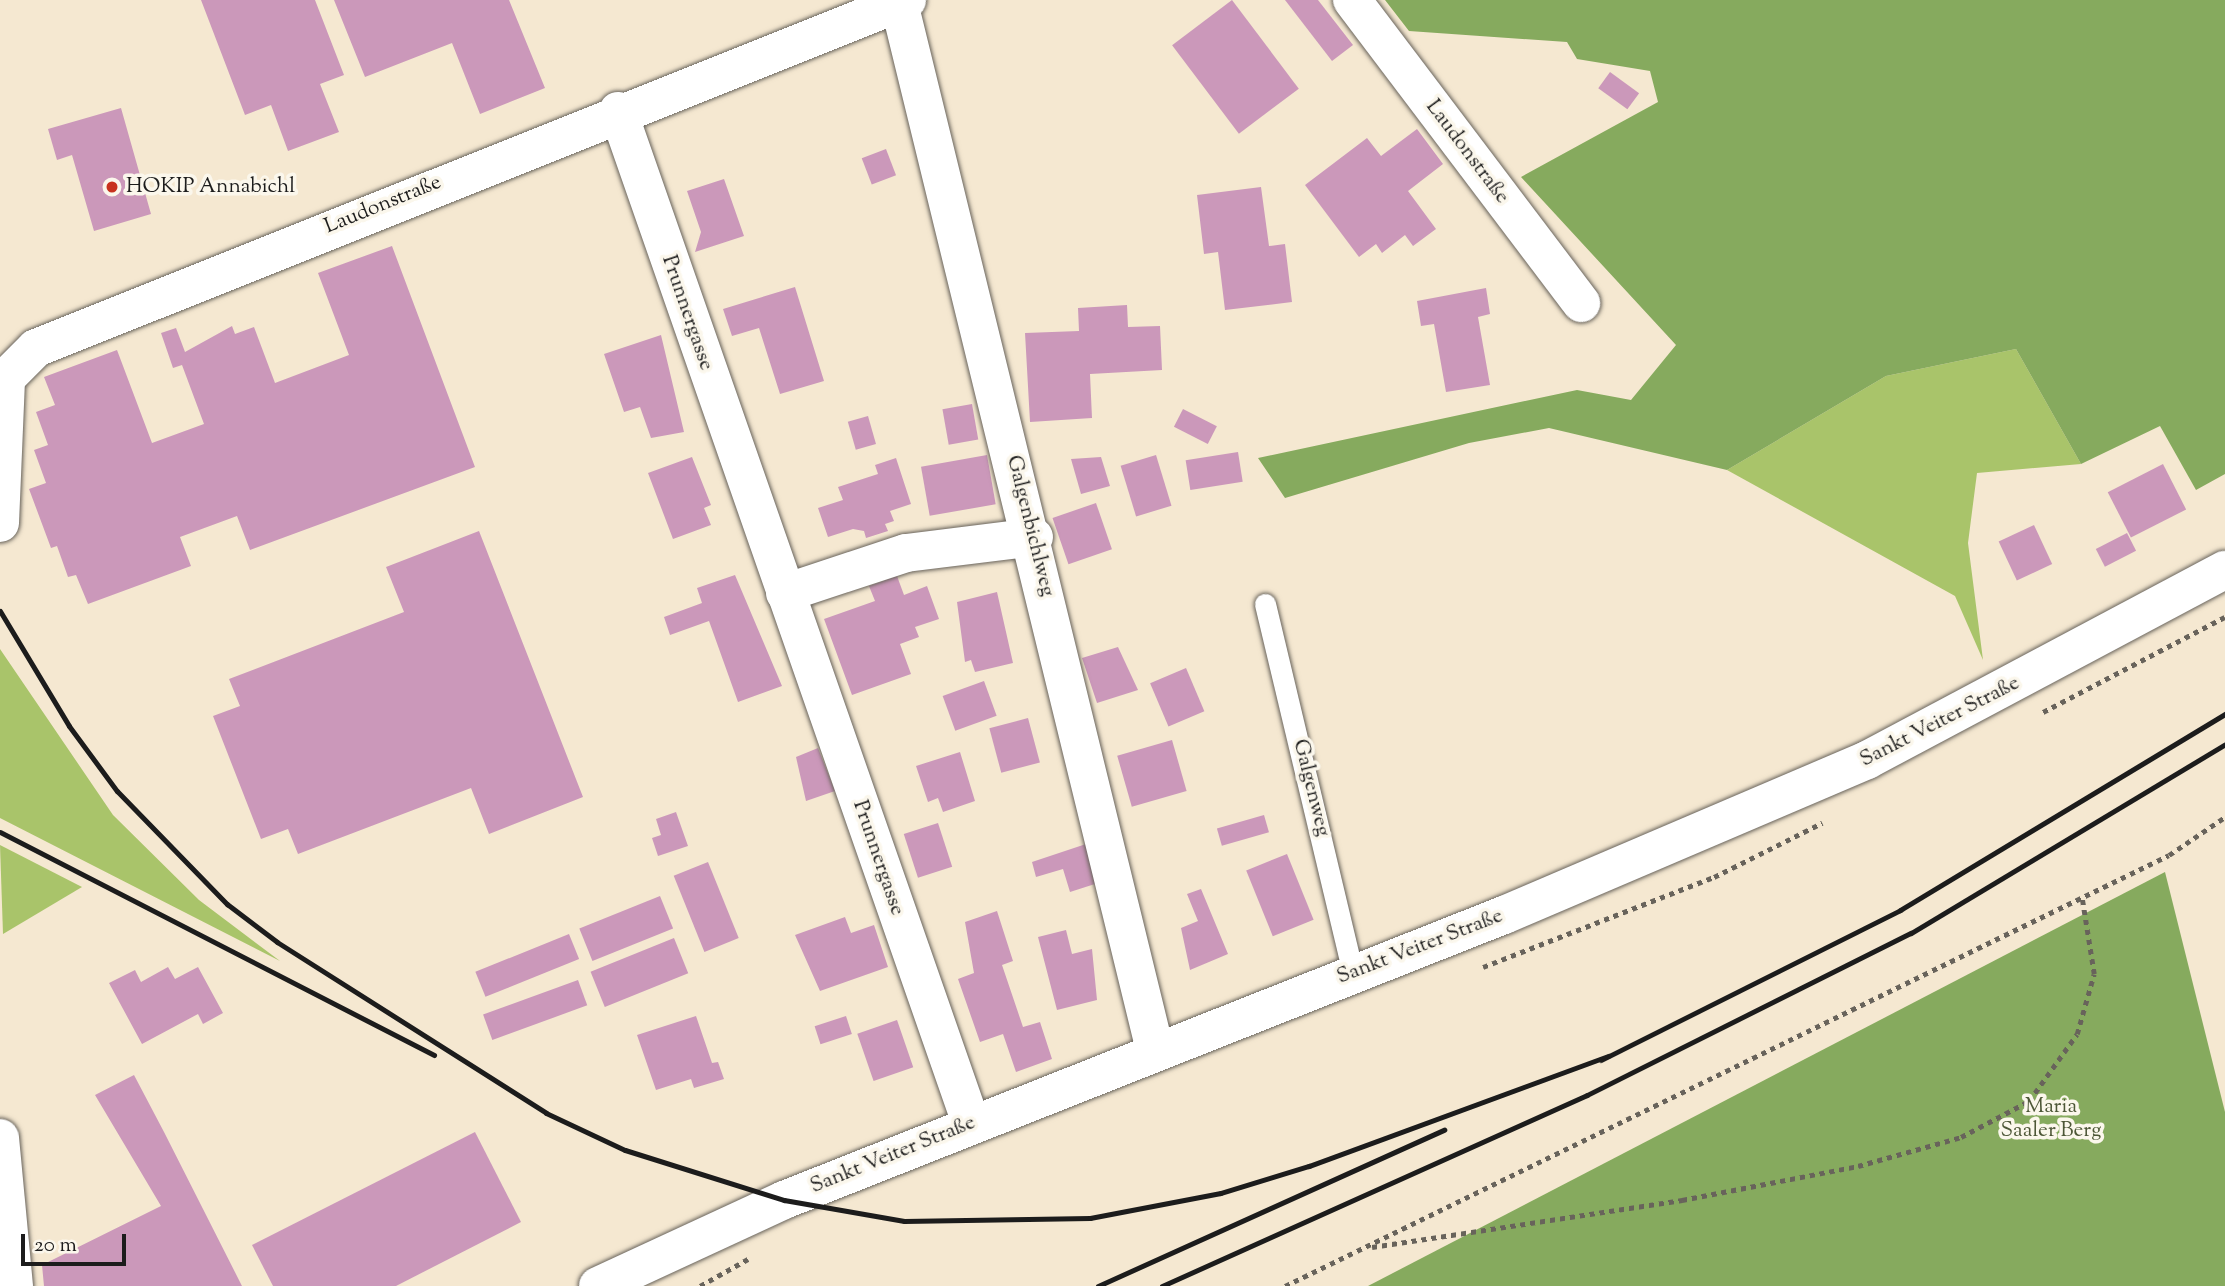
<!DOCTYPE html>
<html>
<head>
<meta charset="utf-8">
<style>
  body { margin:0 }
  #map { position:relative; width:2225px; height:1286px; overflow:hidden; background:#f5e8d1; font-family:"Sorts Mill Goudy",serif }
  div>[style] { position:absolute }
  .green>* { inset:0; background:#a9c46a }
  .forest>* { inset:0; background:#86aa5e }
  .building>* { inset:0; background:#cb98ba; transform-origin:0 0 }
  .path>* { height:4.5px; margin-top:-2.25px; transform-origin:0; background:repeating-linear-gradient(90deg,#68635b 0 5px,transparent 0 10px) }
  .roads { filter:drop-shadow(0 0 2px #68635b) drop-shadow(0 0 2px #68635b) }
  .lane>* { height:21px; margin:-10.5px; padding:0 10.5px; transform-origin:10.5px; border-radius:10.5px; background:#fff }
  .street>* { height:38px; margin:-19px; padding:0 19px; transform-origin:19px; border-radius:19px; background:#fff }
  .secondary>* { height:38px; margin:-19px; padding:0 19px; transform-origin:19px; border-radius:19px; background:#fff }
  .rail>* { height:5px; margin:-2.5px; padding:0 2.5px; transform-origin:2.5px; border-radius:2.5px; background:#1c1c1c }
  .dots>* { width:19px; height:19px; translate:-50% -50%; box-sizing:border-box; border:4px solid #fbf7ec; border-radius:50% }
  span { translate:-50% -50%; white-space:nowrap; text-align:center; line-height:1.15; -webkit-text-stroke:7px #fbf7ec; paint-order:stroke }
  .street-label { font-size:21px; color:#1c1c1c }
  .poi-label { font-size:21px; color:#1c1c1c }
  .left { translate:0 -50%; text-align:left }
  .park-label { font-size:21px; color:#4d5737 }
  .scale { position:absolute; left:21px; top:1234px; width:105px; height:32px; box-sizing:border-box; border:4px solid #1c1c1c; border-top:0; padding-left:9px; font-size:21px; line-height:24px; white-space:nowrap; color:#1c1c1c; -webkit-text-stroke:5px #fbf7ec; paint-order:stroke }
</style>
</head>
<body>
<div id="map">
  <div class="green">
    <div style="clip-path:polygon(2016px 349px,2081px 464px,1977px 473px,1968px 543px,1983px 660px,1955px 596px,1727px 470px,1886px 376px)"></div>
    <div style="clip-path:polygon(0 649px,113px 815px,199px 900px,280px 961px,0 818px)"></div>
    <div style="clip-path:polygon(0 845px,82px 887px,3px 934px)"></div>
  </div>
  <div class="forest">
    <div style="clip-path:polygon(1385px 0,2225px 0,2225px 474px,2196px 490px,2160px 426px,2081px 464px,2016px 349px,1886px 376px,1727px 470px,1549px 428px,1469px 443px,1285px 498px,1258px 458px,1577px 390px,1631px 400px,1676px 345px,1521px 177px,1658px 102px,1650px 71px,1577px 59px,1567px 42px,1409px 31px)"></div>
    <div style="clip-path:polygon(2165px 872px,2225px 1112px,2225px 1286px,1368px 1286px)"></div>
  </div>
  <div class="building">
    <div style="clip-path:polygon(201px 0,315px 0,344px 75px,320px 84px,339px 132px,288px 151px,271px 105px,245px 115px)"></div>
    <div style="clip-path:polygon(334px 0,509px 0,545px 88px,480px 114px,452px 43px,365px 77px)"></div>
    <div style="left:1232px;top:0;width:111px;height:75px;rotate:53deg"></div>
    <div style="clip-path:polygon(1285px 0,1318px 0,1353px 45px,1332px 61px)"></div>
    <div style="left:1610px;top:72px;width:36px;height:20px;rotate:36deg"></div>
    <div style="clip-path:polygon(121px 108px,151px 214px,94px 231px,72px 155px,57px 160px,48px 129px)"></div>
    <div style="clip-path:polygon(1417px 129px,1443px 164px,1408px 191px,1436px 229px,1413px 246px,1405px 235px,1382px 253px,1376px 244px,1359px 257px,1305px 185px,1367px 138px,1381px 156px)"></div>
    <div style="left:886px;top:149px;width:28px;height:26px;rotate:69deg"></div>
    <div style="clip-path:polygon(724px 179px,744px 236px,695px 252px,701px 232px,687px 191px)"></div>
    <div style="clip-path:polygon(1261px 187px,1269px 246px,1285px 244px,1292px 302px,1225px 310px,1218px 252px,1204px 254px,1197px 195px)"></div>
    <div style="clip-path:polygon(392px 246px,475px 467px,250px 550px,237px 516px,180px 537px,191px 566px,88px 604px,76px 575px,68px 577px,57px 546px,51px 548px,29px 489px,46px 483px,34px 450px,48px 445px,36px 412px,55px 405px,44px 377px,117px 350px,152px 443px,204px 424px,182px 365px,173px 368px,161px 333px,176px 328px,185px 352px,232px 326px,235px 334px,254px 327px,275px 383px,349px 355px,318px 273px)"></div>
    <div style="clip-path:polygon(795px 287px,824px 381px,780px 394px,759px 328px,732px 336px,723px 309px)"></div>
    <div style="clip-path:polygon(1486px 288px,1490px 314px,1478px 317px,1490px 385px,1446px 392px,1434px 324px,1421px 326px,1417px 301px)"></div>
    <div style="clip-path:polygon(1127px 305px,1128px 327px,1160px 326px,1162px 370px,1090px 374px,1092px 418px,1030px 422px,1025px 333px,1079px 331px,1078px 308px)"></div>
    <div style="clip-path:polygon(661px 335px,684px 432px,651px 438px,640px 407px,624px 412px,604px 354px)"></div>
    <div style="left:972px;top:404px;width:36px;height:30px;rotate:80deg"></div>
    <div style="left:1183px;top:409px;width:38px;height:20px;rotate:27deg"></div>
    <div style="left:868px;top:416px;width:29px;height:21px;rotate:74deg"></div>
    <div style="left:1238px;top:452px;width:30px;height:53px;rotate:81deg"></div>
    <div style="left:987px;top:455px;width:50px;height:67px;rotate:80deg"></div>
    <div style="left:1156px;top:455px;width:53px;height:37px;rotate:73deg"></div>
    <div style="clip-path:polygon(692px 457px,711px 505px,704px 508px,711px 525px,673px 539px,648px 473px)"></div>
    <div style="clip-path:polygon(1101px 457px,1110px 486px,1081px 494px,1071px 459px)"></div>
    <div style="clip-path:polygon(896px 458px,911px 504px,890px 511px,894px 521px,885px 524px,888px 531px,866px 538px,864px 531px,853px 529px,828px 537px,818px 508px,843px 500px,838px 487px,878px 474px,875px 465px)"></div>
    <div style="left:2163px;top:464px;width:51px;height:62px;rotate:63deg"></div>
    <div style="left:1096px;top:503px;width:49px;height:46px;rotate:71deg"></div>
    <div style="left:2034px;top:525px;width:43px;height:39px;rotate:65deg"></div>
    <div style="clip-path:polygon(479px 531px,583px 797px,489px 834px,471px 788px,298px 854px,288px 829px,261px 839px,213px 716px,240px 706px,229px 679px,404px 612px,386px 567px)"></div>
    <div style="left:2127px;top:533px;width:20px;height:35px;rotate:63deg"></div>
    <div style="clip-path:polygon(735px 575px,782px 686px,738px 702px,709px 621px,670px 635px,664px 617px,702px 603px,697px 588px)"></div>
    <div style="clip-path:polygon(897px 576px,904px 595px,927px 586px,939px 619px,915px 627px,919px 637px,900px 644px,911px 674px,852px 695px,824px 619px,875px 601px,869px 586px)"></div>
    <div style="clip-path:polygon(997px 592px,1013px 663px,975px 672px,971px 660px,965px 662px,957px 602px)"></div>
    <div style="clip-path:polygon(1118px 647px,1138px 690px,1097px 703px,1082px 658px)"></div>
    <div style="left:1186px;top:668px;width:47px;height:39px;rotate:67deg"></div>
    <div style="left:984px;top:681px;width:37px;height:44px;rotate:70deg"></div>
    <div style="left:1028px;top:718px;width:46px;height:40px;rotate:75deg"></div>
    <div style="left:1172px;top:740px;width:53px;height:57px;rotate:74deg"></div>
    <div style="clip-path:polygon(818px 748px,835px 791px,806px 801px,796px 757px)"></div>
    <div style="clip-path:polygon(960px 752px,975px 801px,943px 812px,938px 798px,928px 802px,916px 766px)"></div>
    <div style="clip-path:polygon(676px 812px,688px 846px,658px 856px,652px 838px,661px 835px,656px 819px)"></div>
    <div style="left:1264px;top:815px;width:18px;height:49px;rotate:74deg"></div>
    <div style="left:938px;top:823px;width:46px;height:36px;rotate:72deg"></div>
    <div style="clip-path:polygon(1086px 844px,1098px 883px,1070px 892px,1063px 869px,1036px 877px,1032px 862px)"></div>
    <div style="left:1287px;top:854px;width:71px;height:44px;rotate:68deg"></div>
    <div style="left:708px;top:862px;width:82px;height:37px;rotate:68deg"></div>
    <div style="clip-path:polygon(1201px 889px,1228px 954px,1190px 970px,1181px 928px,1198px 921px,1187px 894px)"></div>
    <div style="left:660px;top:896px;width:35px;height:87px;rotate:68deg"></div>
    <div style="clip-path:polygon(997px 911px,1013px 961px,1002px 965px,1023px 1027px,1040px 1022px,1052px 1059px,1016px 1072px,1003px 1034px,980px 1042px,958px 979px,974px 973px,965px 922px)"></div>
    <div style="clip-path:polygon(845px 917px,851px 933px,874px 925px,888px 967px,820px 991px,795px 935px)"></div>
    <div style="clip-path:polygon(1066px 930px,1072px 954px,1092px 949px,1097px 1000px,1057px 1010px,1038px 937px)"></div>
    <div style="left:569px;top:934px;width:27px;height:101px;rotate:68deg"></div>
    <div style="left:674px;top:938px;width:38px;height:90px;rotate:68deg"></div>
    <div style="clip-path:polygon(168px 967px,175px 979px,198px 967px,223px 1013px,203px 1024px,198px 1014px,142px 1044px,109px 983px,135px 970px,141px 982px)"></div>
    <div style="left:578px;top:980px;width:27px;height:101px;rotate:70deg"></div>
    <div style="clip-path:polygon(696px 1016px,712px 1063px,718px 1062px,724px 1079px,694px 1088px,691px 1079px,656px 1090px,637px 1035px)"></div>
    <div style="left:846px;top:1016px;width:19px;height:33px;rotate:72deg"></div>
    <div style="left:897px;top:1020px;width:50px;height:42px;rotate:71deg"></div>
    <div style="clip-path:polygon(134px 1075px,164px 1132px,242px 1286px,44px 1286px,42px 1265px,161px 1206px,95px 1095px)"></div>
    <div style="clip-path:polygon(475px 1132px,521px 1222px,396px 1286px,273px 1286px,252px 1245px)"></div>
  </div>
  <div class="path">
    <div style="left:2043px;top:712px;width:205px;rotate:-27.6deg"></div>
    <div style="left:1483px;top:967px;width:248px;rotate:-21.3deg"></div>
    <div style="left:1714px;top:877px;width:121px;rotate:-26.6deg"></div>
    <div style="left:1372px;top:1247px;width:314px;rotate:-8.6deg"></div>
    <div style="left:1682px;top:1200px;width:179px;rotate:-10.9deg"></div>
    <div style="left:1858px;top:1166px;width:107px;rotate:-15.7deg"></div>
    <div style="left:1961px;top:1137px;width:77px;rotate:-27.9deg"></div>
    <div style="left:2029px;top:1101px;width:82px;rotate:-54.4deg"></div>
    <div style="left:2077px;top:1034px;width:62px;rotate:-74.2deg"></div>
    <div style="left:2094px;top:974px;width:77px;rotate:-99deg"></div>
    <div style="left:700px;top:1286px;width:55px;rotate:-29.4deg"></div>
    <div style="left:1285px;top:1286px;width:983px;rotate:-25.99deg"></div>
    <div style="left:2169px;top:855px;width:68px;rotate:-34.2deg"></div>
  </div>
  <div class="roads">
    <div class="lane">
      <div style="left:1265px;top:604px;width:378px;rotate:76.6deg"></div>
    </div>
    <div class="street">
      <div style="left:1352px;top:0;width:380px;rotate:52.9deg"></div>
      <div style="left:899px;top:3px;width:1078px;rotate:76.26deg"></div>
      <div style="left:618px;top:111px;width:1072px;rotate:70.77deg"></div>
      <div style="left:0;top:523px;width:145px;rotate:-87.6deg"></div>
      <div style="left:6px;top:378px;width:42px;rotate:-45deg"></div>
      <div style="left:36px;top:348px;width:938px;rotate:-21.78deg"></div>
      <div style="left:785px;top:593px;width:127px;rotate:-18.3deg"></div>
      <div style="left:906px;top:553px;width:129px;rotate:-7.1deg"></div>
      <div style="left:0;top:1138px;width:149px;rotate:84.6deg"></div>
    </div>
    <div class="secondary">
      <div style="left:598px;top:1286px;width:205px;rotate:-24.8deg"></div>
      <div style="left:784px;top:1200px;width:774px;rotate:-21.6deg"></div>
      <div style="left:1504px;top:915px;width:395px;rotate:-23.1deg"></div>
      <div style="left:1867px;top:760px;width:405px;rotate:-28deg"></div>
    </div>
  </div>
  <div class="rail">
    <div style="left:0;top:611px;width:134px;rotate:59deg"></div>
    <div style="left:69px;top:726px;width:81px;rotate:53.6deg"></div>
    <div style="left:117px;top:791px;width:158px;rotate:45.8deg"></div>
    <div style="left:227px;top:904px;width:63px;rotate:37.2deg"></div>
    <div style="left:277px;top:942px;width:319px;rotate:32.4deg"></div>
    <div style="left:546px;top:1113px;width:87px;rotate:25.1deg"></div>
    <div style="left:625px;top:1150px;width:167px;rotate:17.5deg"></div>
    <div style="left:784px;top:1200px;width:122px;rotate:9.9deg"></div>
    <div style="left:904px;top:1221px;width:186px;rotate:-0.9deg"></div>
    <div style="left:1090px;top:1218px;width:133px;rotate:-10.8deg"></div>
    <div style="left:1221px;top:1193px;width:92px;rotate:-17.1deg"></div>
    <div style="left:1309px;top:1166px;width:319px;rotate:-20.2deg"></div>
    <div style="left:0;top:832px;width:488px;rotate:27.2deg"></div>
    <div style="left:1601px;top:1060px;width:335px;rotate:-26.6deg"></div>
    <div style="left:1900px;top:910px;width:380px;rotate:-31.1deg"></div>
    <div style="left:1098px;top:1286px;width:380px;rotate:-24.3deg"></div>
    <div style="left:1162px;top:1286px;width:466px;rotate:-24.2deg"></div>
    <div style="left:1587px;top:1095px;width:362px;rotate:-26.6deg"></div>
    <div style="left:1911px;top:933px;width:366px;rotate:-31deg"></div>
  </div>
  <div class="dots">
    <div style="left:112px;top:187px;background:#c8321e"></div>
  </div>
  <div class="street-label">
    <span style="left:1467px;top:152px;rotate:53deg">Laudonstraße</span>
    <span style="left:383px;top:205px;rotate:-22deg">Laudonstraße</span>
    <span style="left:687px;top:313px;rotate:71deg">Prunnergasse</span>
    <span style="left:1030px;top:526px;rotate:76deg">Galgenbichlweg</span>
    <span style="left:1940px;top:722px;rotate:-27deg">Sankt Veiter Straße</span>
    <span style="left:1311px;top:788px;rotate:76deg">Galgenweg</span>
    <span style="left:878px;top:858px;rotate:71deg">Prunnergasse</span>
    <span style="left:1420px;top:947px;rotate:-21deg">Sankt Veiter Straße</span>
    <span style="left:893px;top:1155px;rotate:-22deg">Sankt Veiter Straße</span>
  </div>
  <div class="poi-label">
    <span class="left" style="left:126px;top:187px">HOKIP Annabichl</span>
  </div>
  <div class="park-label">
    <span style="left:2051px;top:1119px">Maria<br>Saaler Berg</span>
  </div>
  <div class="scale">20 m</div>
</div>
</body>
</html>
